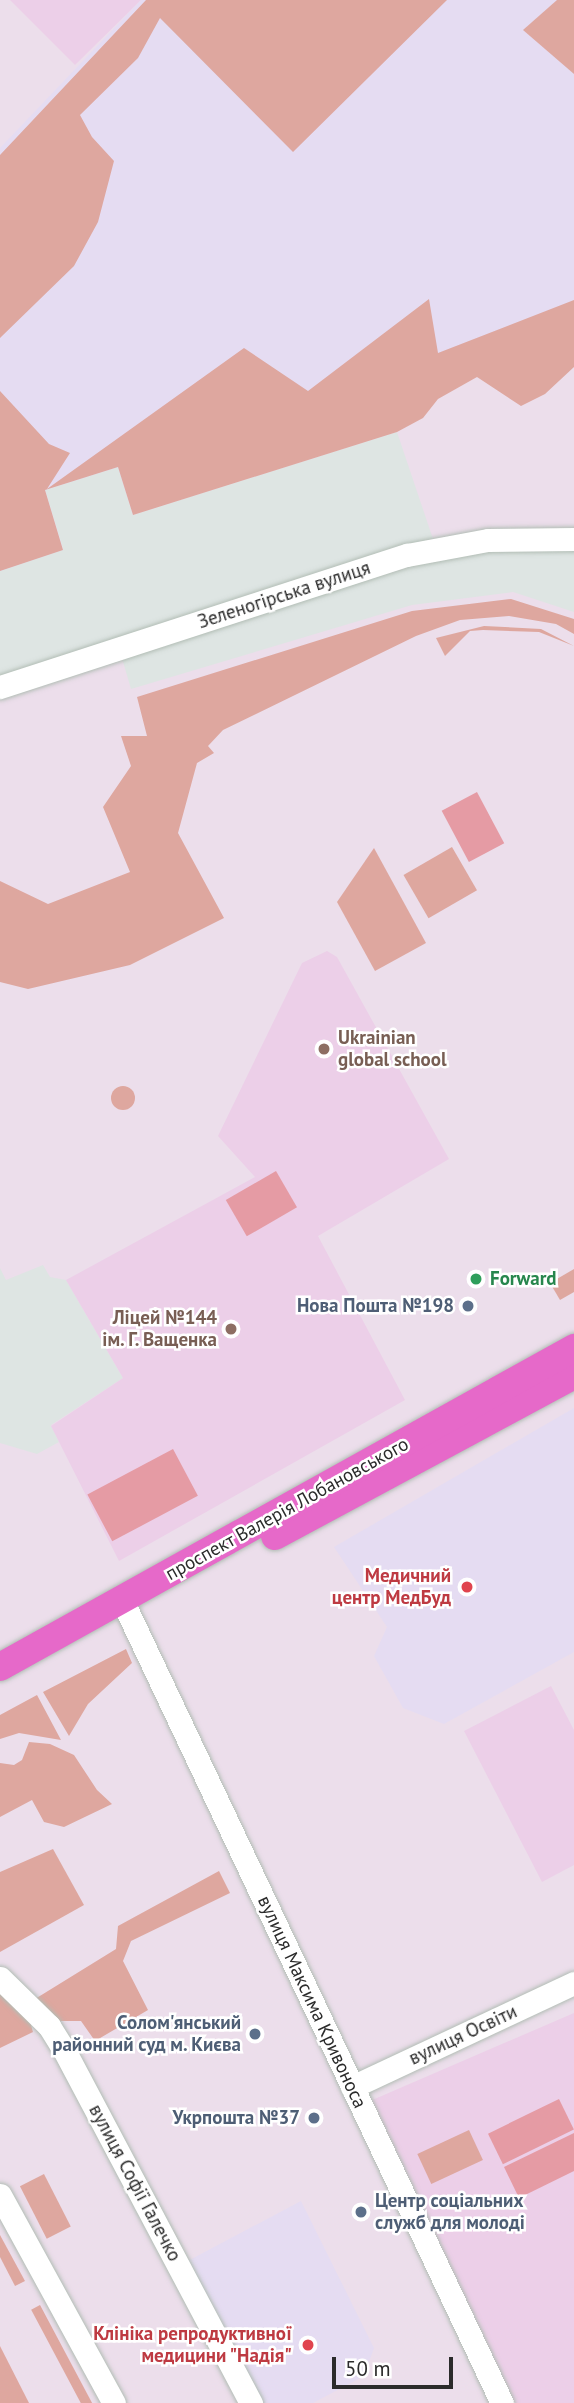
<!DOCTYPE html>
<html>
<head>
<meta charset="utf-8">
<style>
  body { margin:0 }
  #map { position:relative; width:574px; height:2403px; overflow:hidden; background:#ecdeeb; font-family:"PT Sans",sans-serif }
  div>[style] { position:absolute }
  .industrial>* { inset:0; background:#dee5e3 }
  .education>* { inset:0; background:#eccfe8 }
  .medical>* { inset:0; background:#e5dcf2 }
  .green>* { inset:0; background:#dea79f; transform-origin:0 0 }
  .round { border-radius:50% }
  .pitch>* { inset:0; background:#e59ba4; transform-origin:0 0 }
  .roads { filter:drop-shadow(0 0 2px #b2bdb5) drop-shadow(0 0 2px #b2bdb5) }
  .minor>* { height:23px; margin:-11.5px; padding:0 11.5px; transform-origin:11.5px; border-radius:11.5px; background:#fff }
  .major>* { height:28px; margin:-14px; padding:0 14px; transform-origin:14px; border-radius:14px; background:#e669c9 }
  .dots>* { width:19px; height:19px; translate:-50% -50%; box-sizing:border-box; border:4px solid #fff; border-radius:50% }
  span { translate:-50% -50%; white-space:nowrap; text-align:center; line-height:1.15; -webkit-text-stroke:5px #fff; paint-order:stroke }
  .street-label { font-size:19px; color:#2b2b2b }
  .education-label { font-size:19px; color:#785e54; font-weight:700 }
  .left { translate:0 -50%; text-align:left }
  .right { translate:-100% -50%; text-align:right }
  .leisure-label { font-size:19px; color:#27864d; font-weight:700 }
  .service-label { font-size:19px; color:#4e5e75; font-weight:700 }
  .health-label { font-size:19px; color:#be3a42; font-weight:700 }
  .scale { position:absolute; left:332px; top:2357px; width:121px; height:32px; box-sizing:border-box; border:4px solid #2b2b2b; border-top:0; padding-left:9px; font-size:21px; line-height:24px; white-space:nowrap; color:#2b2b2b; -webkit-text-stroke:5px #fff; paint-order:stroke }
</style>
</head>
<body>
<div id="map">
  <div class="industrial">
    <div style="clip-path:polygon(397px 432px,433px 539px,0 677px,0 571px,63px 549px,45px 490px,118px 467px,133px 515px)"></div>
    <div style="clip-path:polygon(574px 548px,574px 612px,513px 592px,412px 605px,131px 689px,121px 655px,462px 551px)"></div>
    <div style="clip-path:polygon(43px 1265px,50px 1277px,66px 1280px,123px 1378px,51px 1425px,59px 1442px,37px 1454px,0 1443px,0 1268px,6px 1280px)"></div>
  </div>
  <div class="education">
    <div style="clip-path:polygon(10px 0,141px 0,75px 65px)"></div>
    <div style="clip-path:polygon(327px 951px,337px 957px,449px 1159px,318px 1236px,405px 1400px,119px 1561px,51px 1426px,123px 1378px,66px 1280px,255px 1177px,218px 1136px,302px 963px)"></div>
    <div style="clip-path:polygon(551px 1686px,574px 1730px,574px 1865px,542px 1882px,464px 1731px)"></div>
    <div style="clip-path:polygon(574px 2013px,574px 2403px,514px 2403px,370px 2101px)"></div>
  </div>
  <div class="medical">
    <div style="clip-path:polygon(141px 0,574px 0,574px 331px,475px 366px,133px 515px,118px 467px,45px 490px,63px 550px,0 571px,0 148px)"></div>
    <div style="clip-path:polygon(574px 1408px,574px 1652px,444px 1724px,403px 1708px,374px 1656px,387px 1627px,334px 1547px)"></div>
    <div style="clip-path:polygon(301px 2201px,374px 2348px,364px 2376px,313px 2403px,259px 2403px,184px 2263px)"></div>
  </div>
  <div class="green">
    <div style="clip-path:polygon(146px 0,447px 0,293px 152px,160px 18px,138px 58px,80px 115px,92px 137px,114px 161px,98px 222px,74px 266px,0 338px,0 155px)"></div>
    <div style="clip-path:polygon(557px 0,574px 0,574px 74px,523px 30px)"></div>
    <div style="clip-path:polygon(429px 299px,438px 353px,574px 300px,574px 367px,545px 394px,521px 406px,477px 377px,438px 399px,423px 418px,397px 432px,133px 515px,118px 467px,45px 490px,63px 550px,0 571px,0 391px,49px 444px,70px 453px,47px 489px,244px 348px,308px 391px)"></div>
    <div style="clip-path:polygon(511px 599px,574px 619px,574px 634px,556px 624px,509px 616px,460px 620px,416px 636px,223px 730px,208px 746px,214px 753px,197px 763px,178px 833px,224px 918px,130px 965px,28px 989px,0 982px,0 881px,48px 904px,130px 872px,103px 807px,131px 766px,121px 736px,147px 736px,137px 697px,412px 611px)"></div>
    <div style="clip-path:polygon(484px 626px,541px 629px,574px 646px,539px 632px,483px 630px,470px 631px,445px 656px,436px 638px)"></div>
    <div style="left:452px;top:847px;width:50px;height:56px;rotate:60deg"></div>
    <div style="clip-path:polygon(374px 848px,426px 943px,375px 971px,337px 902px)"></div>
    <div class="round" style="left:111px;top:1086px;width:24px;height:24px"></div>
    <div style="clip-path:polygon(574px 1269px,574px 1292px,560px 1300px,550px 1283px)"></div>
    <div style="clip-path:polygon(126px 1649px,132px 1663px,88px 1704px,69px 1736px,43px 1692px)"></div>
    <div style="clip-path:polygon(37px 1695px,61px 1740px,19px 1733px,0 1739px,0 1715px)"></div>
    <div style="clip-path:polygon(29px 1742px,50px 1744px,74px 1755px,97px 1790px,112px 1804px,64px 1827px,44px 1822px,32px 1800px,0 1817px,0 1763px,14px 1765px,22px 1760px)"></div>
    <div style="clip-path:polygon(53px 1849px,84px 1905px,0 1952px,0 1872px)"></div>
    <div style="clip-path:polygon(219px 1871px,230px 1893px,131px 1941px,123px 1961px,148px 2010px,95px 2041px,81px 2021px,54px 2021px,35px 1999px,116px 1949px,118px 1926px)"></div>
    <div style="clip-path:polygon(0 1986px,27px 2011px,33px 2032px,0 2048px)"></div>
    <div style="left:469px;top:2130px;width:33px;height:57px;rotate:65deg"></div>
    <div style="left:44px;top:2174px;width:59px;height:27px;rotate:63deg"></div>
    <div style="clip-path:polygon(0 2235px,25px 2281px,15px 2286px,0 2257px)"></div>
    <div style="left:40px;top:2305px;width:111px;height:10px;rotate:62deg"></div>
    <div style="clip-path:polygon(0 2346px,29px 2403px,0 2403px)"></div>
  </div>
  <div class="pitch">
    <div style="left:477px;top:792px;width:58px;height:40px;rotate:62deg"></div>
    <div style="left:276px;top:1171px;width:42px;height:58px;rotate:60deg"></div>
    <div style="left:173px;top:1449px;width:53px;height:97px;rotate:62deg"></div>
    <div style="left:559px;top:2099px;width:34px;height:79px;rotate:64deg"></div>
    <div style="clip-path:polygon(574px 2133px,574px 2171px,519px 2198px,504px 2167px)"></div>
  </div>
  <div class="roads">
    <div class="minor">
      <div style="left:0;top:687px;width:428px;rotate:-18deg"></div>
      <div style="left:407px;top:555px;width:82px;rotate:-10.5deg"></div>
      <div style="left:488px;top:540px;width:86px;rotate:-0.7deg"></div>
      <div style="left:123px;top:1602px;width:886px;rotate:64.68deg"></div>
      <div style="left:0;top:1978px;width:69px;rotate:44.4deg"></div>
      <div style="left:49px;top:2026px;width:26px;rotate:58deg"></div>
      <div style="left:63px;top:2048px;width:402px;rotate:62.1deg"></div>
      <div style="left:352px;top:2087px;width:245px;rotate:-25.1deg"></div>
      <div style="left:0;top:2195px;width:237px;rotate:61.3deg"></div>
    </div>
    <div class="major">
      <div style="left:275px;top:1536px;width:340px;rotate:-28.3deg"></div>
      <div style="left:0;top:1667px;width:657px;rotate:-29.06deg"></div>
    </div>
  </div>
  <div class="dots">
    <div style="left:324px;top:1049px;background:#8d6e63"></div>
    <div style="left:476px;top:1279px;background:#2e9e5b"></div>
    <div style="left:468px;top:1306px;background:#5c6f8a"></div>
    <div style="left:231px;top:1329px;background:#8d6e63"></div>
    <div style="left:467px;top:1587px;background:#e0444e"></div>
    <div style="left:255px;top:2034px;background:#5c6f8a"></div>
    <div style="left:314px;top:2118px;background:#5c6f8a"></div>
    <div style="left:361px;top:2212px;background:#5c6f8a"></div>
    <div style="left:308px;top:2345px;background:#e0444e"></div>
  </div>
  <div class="street-label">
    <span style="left:284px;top:595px;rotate:-18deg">Зеленогірська вулиця</span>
    <span style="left:287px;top:1509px;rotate:-29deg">проспект Валерія Лобановського</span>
    <span style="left:312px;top:2002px;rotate:65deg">вулиця Максима Кривоноса</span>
    <span style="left:463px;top:2035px;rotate:-25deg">вулиця Освіти</span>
    <span style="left:135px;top:2183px;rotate:62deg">вулиця Софії Галечко</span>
  </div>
  <div class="education-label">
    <span class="left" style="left:338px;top:1049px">Ukrainian<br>global school</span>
    <span class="right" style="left:217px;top:1329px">Ліцей №144<br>ім. Г. Ващенка</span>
  </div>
  <div class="leisure-label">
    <span class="left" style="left:490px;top:1279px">Forward</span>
  </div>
  <div class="service-label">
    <span class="right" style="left:454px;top:1306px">Нова Пошта №198</span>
    <span class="right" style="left:241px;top:2034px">Солом'янський<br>районний суд м. Києва</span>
    <span class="right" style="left:300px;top:2118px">Укрпошта №37</span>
    <span class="left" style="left:375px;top:2212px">Центр соціальних<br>служб для молоді</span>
  </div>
  <div class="health-label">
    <span class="right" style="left:451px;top:1587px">Медичний<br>центр МедБуд</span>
    <span class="right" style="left:292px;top:2345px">Клініка репродуктивної<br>медицини "Надія"</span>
  </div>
  <div class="scale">50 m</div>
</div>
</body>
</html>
